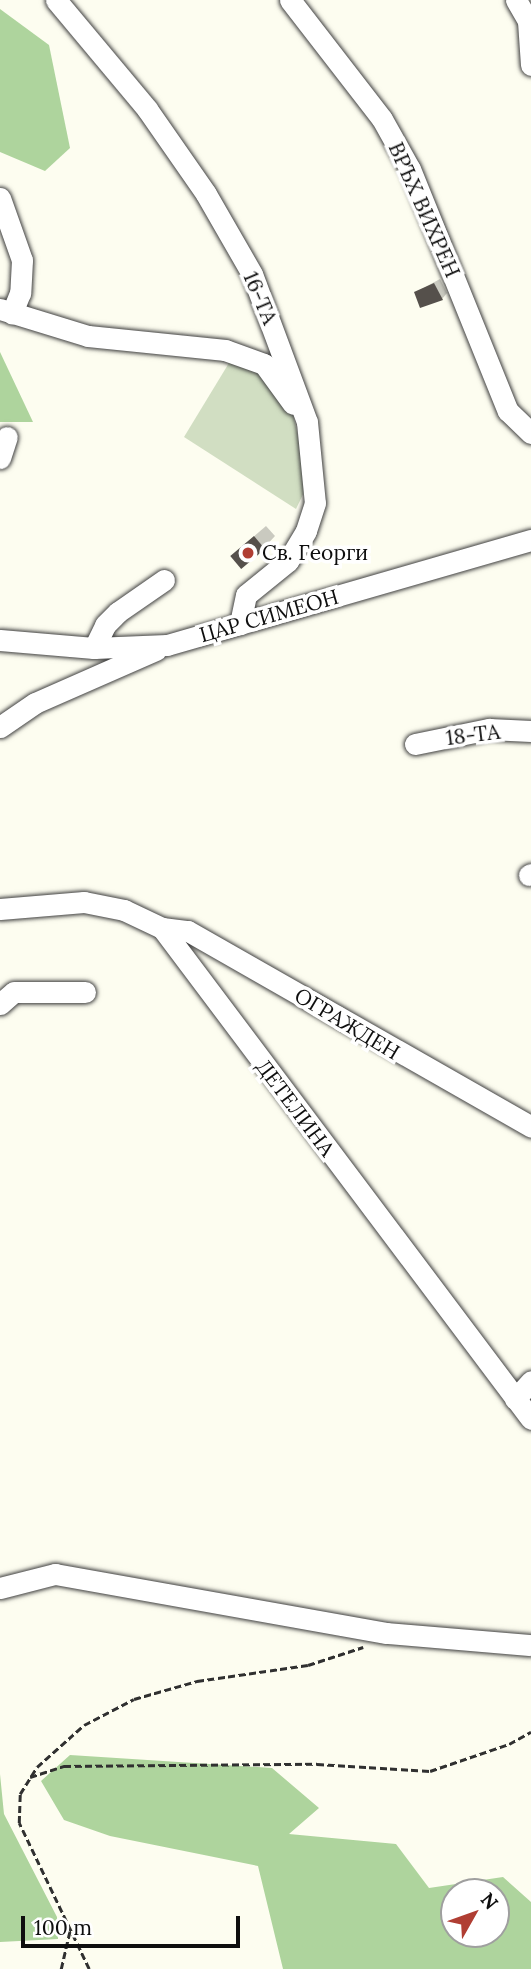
<!DOCTYPE html>
<html>
<head>
<meta charset="utf-8">
<style>
  body { margin:0 }
  #map { position:relative; width:531px; height:1969px; overflow:hidden; background:#fdfdf0; font-family:Lora,serif }
  div>[style] { position:absolute }
  .forest>* { inset:0; background:#aed49d }
  .cemetery>* { inset:0; background:#d1dec2 }
  .shadow>* { inset:0; background:#0003 }
  .building>* { inset:0; background:#55504b; transform-origin:0 0 }
  .path>* { height:2.5px; margin-top:-1.25px; transform-origin:0; background:repeating-linear-gradient(90deg,#303030 0 7px,transparent 0 10.5px) }
  .roads { filter:drop-shadow(0 0 2px #414141) drop-shadow(0 0 2px #414141) }
  .minor>* { height:21px; margin:-10.5px; padding:0 10.5px; transform-origin:10.5px; border-radius:10.5px; background:#fff }
  .dots>* { width:19px; height:19px; translate:-50% -50%; box-sizing:border-box; border:4px solid #fff; border-radius:50% }
  span { translate:-50% -50%; white-space:nowrap; text-align:center; line-height:1.15; -webkit-text-stroke:7px #fff; paint-order:stroke }
  .street-label { font-size:21px; color:#0e0e0e }
  .poi-label { font-size:21px; color:#0e0e0e }
  .left { translate:0 -50%; text-align:left }
  .north { position:absolute; left:440px; top:1878px; width:70px; height:70px; box-sizing:border-box; background:#fff; border:2px solid #9f9f9f; border-radius:50%; rotate:50deg; font-size:19px; font-weight:700; line-height:28px; text-align:center; color:#0e0e0e }
  .north::after { content:''; display:block; margin:auto; width:24px; height:32px; background:#b03e33; clip-path:polygon(50% 0,100% 100%,50% 72%,0 100%) }
  .scale { position:absolute; left:21px; top:1916px; width:219px; height:32px; box-sizing:border-box; border:4px solid #0e0e0e; border-top:0; padding-left:9px; font-size:21px; line-height:24px; white-space:nowrap; color:#0e0e0e; -webkit-text-stroke:5px #fff; paint-order:stroke }
</style>
</head>
<body>
<div id="map">
  <div class="forest">
    <div style="clip-path:polygon(0 9px,49px 45px,70px 148px,45px 171px,0 152px)"></div>
    <div style="clip-path:polygon(0 352px,33px 422px,0 422px)"></div>
    <div style="clip-path:polygon(evenodd,70px 1755px,272px 1768px,319px 1808px,289px 1834px,396px 1844px,429px 1888px,503px 1877px,531px 1902px,531px 1969px,283px 1969px,258px 1866px,110px 1836px,64px 1820px,41px 1781px,70px 1755px,454px 1892px,496px 1892px,496px 1934px,454px 1934px,454px 1892px)"></div>
    <div style="clip-path:polygon(0 1774px,4px 1814px,57px 1917px,58px 1939px,0 1942px)"></div>
  </div>
  <div class="cemetery">
    <div style="clip-path:polygon(232px 358px,258px 371px,293px 414px,308px 484px,296px 509px,184px 437px)"></div>
  </div>
  <div class="shadow">
    <div style="clip-path:polygon(440px 279px,447px 293px,442px 299px,416px 292px)"></div>
    <div style="clip-path:polygon(266px 526px,275px 536px,264px 548px,244px 545px)"></div>
  </div>
  <div class="building">
    <div style="clip-path:polygon(434px 283px,443px 300px,420px 308px,414px 292px)"></div>
    <div style="left:254px;top:536px;width:17px;height:31px;rotate:50deg"></div>
  </div>
  <div class="path">
    <div style="left:30px;top:1777px;width:36px;rotate:-18deg"></div>
    <div style="left:64px;top:1766px;width:253px;rotate:-0.5deg"></div>
    <div style="left:317px;top:1764px;width:113px;rotate:3.5deg"></div>
    <div style="left:430px;top:1771px;width:83px;rotate:-18.9deg"></div>
    <div style="left:509px;top:1744px;width:25px;rotate:-29deg"></div>
    <div style="left:61px;top:1969px;width:40px;rotate:-77deg"></div>
    <div style="left:89px;top:1969px;width:162px;rotate:-115.6deg"></div>
    <div style="left:19px;top:1823px;width:29px;rotate:-88deg"></div>
    <div style="left:20px;top:1794px;width:32px;rotate:-58deg"></div>
    <div style="left:37px;top:1767px;width:63px;rotate:-41.8deg"></div>
    <div style="left:84px;top:1725px;width:56px;rotate:-27.5deg"></div>
    <div style="left:134px;top:1699px;width:66px;rotate:-15.9deg"></div>
    <div style="left:197px;top:1681px;width:112px;rotate:-8.2deg"></div>
    <div style="left:308px;top:1665px;width:58px;rotate:-18.1deg"></div>
  </div>
  <div class="roads">
    <div class="minor">
      <div style="left:56px;top:0;width:142px;rotate:50.1deg"></div>
      <div style="left:147px;top:109px;width:103px;rotate:55.2deg"></div>
      <div style="left:206px;top:194px;width:92px;rotate:60.1deg"></div>
      <div style="left:252px;top:274px;width:158px;rotate:69.6deg"></div>
      <div style="left:307px;top:422px;width:81px;rotate:84.4deg"></div>
      <div style="left:315px;top:503px;width:29px;rotate:108deg"></div>
      <div style="left:306px;top:531px;width:35px;rotate:121deg"></div>
      <div style="left:288px;top:561px;width:54px;rotate:141deg"></div>
      <div style="left:246px;top:595px;width:30px;rotate:102deg"></div>
      <div style="left:290px;top:0;width:150px;rotate:52.3deg"></div>
      <div style="left:382px;top:119px;width:57px;rotate:60.8deg"></div>
      <div style="left:410px;top:169px;width:261px;rotate:68deg"></div>
      <div style="left:508px;top:411px;width:32px;rotate:44deg"></div>
      <div style="left:516px;top:0;width:24px;rotate:60deg"></div>
      <div style="left:528px;top:21px;width:44px;rotate:86.1deg"></div>
      <div style="left:0;top:198px;width:66px;rotate:70.5deg"></div>
      <div style="left:22px;top:260px;width:33px;rotate:93deg"></div>
      <div style="left:20px;top:293px;width:22px;rotate:112deg"></div>
      <div style="left:0;top:309px;width:92px;rotate:17.1deg"></div>
      <div style="left:88px;top:336px;width:138px;rotate:5.8deg"></div>
      <div style="left:225px;top:350px;width:41px;rotate:19.7deg"></div>
      <div style="left:264px;top:364px;width:49px;rotate:54.1deg"></div>
      <div style="left:0;top:458px;width:22px;rotate:-72deg"></div>
      <div style="left:0;top:640px;width:94px;rotate:4.9deg"></div>
      <div style="left:94px;top:648px;width:73px;rotate:-2.4deg"></div>
      <div style="left:167px;top:645px;width:379px;rotate:-16.1deg"></div>
      <div style="left:94px;top:648px;width:25px;rotate:-64deg"></div>
      <div style="left:105px;top:625px;width:18px;rotate:-45deg"></div>
      <div style="left:118px;top:612px;width:56px;rotate:-34.8deg"></div>
      <div style="left:0;top:727px;width:42px;rotate:-34.4deg"></div>
      <div style="left:35px;top:703px;width:132px;rotate:-23.7deg"></div>
      <div style="left:415px;top:744px;width:76px;rotate:-11.5deg"></div>
      <div style="left:489px;top:729px;width:42px;rotate:2.7deg"></div>
      <div style="left:529px;top:875px;width:2px;rotate:-27deg"></div>
      <div style="left:0;top:909px;width:84px;rotate:-4.8deg"></div>
      <div style="left:84px;top:902px;width:41px;rotate:11.3deg"></div>
      <div style="left:124px;top:910px;width:42px;rotate:25.3deg"></div>
      <div style="left:162px;top:928px;width:614px;rotate:53.07deg"></div>
      <div style="left:162px;top:928px;width:26px;rotate:7deg"></div>
      <div style="left:188px;top:931px;width:395px;rotate:29.7deg"></div>
      <div style="left:0;top:1004px;width:18px;rotate:-41deg"></div>
      <div style="left:14px;top:992px;width:71px"></div>
      <div style="left:515px;top:1399px;width:24px;rotate:-48deg"></div>
      <div style="left:0;top:1588px;width:57px;rotate:-14.3deg"></div>
      <div style="left:55px;top:1574px;width:337px;rotate:10.1deg"></div>
      <div style="left:387px;top:1633px;width:144px;rotate:4.8deg"></div>
    </div>
  </div>
  <div class="dots">
    <div style="left:248px;top:553px;background:#b03e33"></div>
  </div>
  <div class="street-label">
    <span style="left:424px;top:210px;rotate:66deg">ВРЪХ ВИХРЕН</span>
    <span style="left:260px;top:298px;rotate:67deg">16-ТА</span>
    <span style="left:269px;top:616px;rotate:-16deg">ЦАР СИМЕОН</span>
    <span style="left:473px;top:735px;rotate:-7deg">18-ТА</span>
    <span style="left:347px;top:1024px;rotate:31deg">ОГРАЖДЕН</span>
    <span style="left:295px;top:1108px;rotate:53deg">ДЕТЕЛИНА</span>
  </div>
  <div class="poi-label">
    <span class="left" style="left:262px;top:553px">Св. Георги</span>
  </div>
  <div class="north">N</div>
  <div class="scale">100 m</div>
</div>
</body>
</html>
